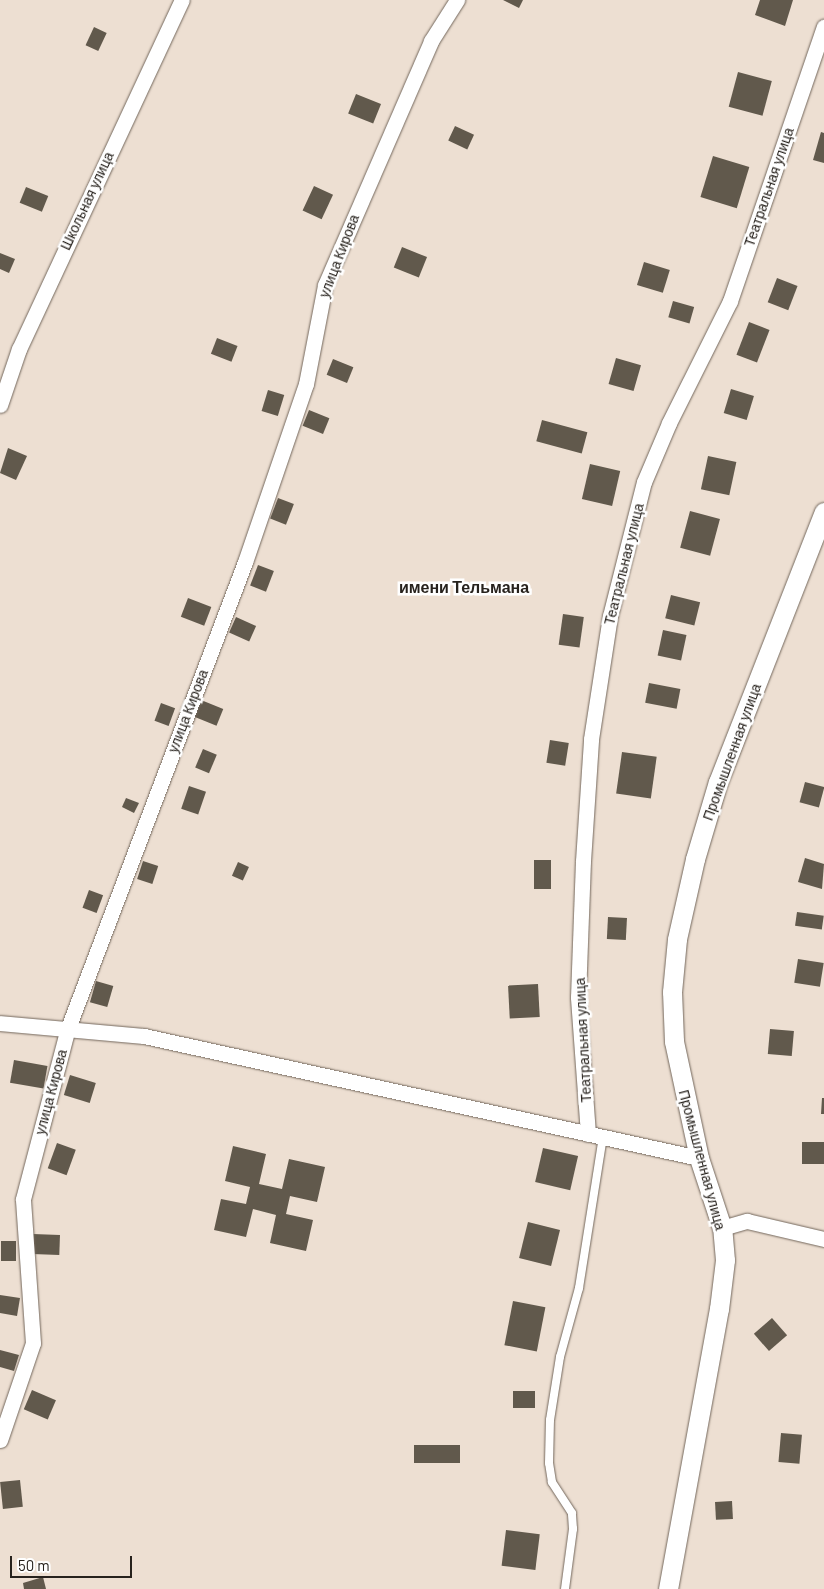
<!DOCTYPE html>
<html>
<head>
<meta charset="utf-8">
<style>
  body { margin:0 }
  #map { position:relative; width:824px; height:1589px; overflow:hidden; background:#eddfd2; font-family:Barlow,sans-serif }
  div>[style] { position:absolute }
  .building>* { inset:0; background:#61594c; transform-origin:0 0 }
  .roads { filter:drop-shadow(0 0 1px #73675c) drop-shadow(0 0 1px #73675c) }
  .service>* { height:8px; margin:-4px; padding:0 4px; transform-origin:4px; border-radius:4px; background:#fff }
  .minor>* { height:15px; margin:-7.5px; padding:0 7.5px; transform-origin:7.5px; border-radius:7.5px; background:#fff }
  .tertiary>* { height:19px; margin:-9.5px; padding:0 9.5px; transform-origin:9.5px; border-radius:9.5px; background:#fff }
  span { translate:-50% -50%; white-space:nowrap; text-align:center; line-height:1.15; -webkit-text-stroke:5px #fff; paint-order:stroke }
  .street-label { font-size:14px; color:#27221d }
  .quarter-label { font-size:16px; color:#27221d; font-weight:700 }
  .scale { position:absolute; left:10px; top:1556px; width:122px; height:22px; box-sizing:border-box; border:2px solid #27221d; border-top:0; padding-left:6px; font-size:15px; line-height:18px; white-space:nowrap; color:#27221d; -webkit-text-stroke:4px #fff; paint-order:stroke }
</style>
</head>
<body>
<div id="map">
  <div class="building">
    <div style="clip-path:polygon(503px 0,523px 0,519px 8px)"></div>
    <div style="clip-path:polygon(760px 0,793px 0,785px 26px,755px 15px)"></div>
    <div style="left:94px;top:27px;width:14px;height:20px;rotate:25deg"></div>
    <div style="left:738px;top:72px;width:35px;height:36px;rotate:15deg"></div>
    <div style="left:356px;top:94px;width:27px;height:21px;rotate:22deg"></div>
    <div style="left:455px;top:126px;width:21px;height:16px;rotate:25deg"></div>
    <div style="clip-path:polygon(821px 132px,824px 133px,824px 163px,813px 160px)"></div>
    <div style="left:713px;top:156px;width:38px;height:43px;rotate:17deg"></div>
    <div style="left:314px;top:186px;width:21px;height:27px;rotate:25deg"></div>
    <div style="left:26px;top:187px;width:24px;height:17px;rotate:22deg"></div>
    <div style="left:402px;top:247px;width:27px;height:22px;rotate:22deg"></div>
    <div style="clip-path:polygon(0 253px,15px 259px,9px 273px,0 269px)"></div>
    <div style="left:644px;top:262px;width:27px;height:24px;rotate:17deg"></div>
    <div style="left:777px;top:278px;width:22px;height:26px;rotate:21deg"></div>
    <div style="left:673px;top:301px;width:22px;height:17px;rotate:16deg"></div>
    <div style="left:749px;top:322px;width:22px;height:35px;rotate:21deg"></div>
    <div style="left:217px;top:338px;width:22px;height:17px;rotate:21deg"></div>
    <div style="left:616px;top:358px;width:26px;height:27px;rotate:16deg"></div>
    <div style="left:333px;top:359px;width:22px;height:17px;rotate:22deg"></div>
    <div style="left:731px;top:389px;width:24px;height:25px;rotate:17deg"></div>
    <div style="left:268px;top:390px;width:17px;height:22px;rotate:17deg"></div>
    <div style="left:309px;top:410px;width:22px;height:17px;rotate:22deg"></div>
    <div style="left:542px;top:420px;width:47px;height:22px;rotate:15deg"></div>
    <div style="clip-path:polygon(8px 448px,27px 456px,16px 480px,0 473px)"></div>
    <div style="left:708px;top:456px;width:29px;height:34px;rotate:12deg"></div>
    <div style="left:590px;top:464px;width:31px;height:36px;rotate:13deg"></div>
    <div style="left:278px;top:498px;width:17px;height:22px;rotate:21deg"></div>
    <div style="left:690px;top:511px;width:31px;height:38px;rotate:15deg"></div>
    <div style="left:258px;top:565px;width:17px;height:22px;rotate:21deg"></div>
    <div style="left:671px;top:595px;width:30px;height:24px;rotate:14deg"></div>
    <div style="left:188px;top:598px;width:25px;height:20px;rotate:21deg"></div>
    <div style="left:563px;top:614px;width:21px;height:31px;rotate:8deg"></div>
    <div style="left:236px;top:617px;width:22px;height:17px;rotate:24deg"></div>
    <div style="left:663px;top:630px;width:24px;height:26px;rotate:12deg"></div>
    <div style="left:649px;top:683px;width:32px;height:20px;rotate:11deg"></div>
    <div style="left:201px;top:700px;width:24px;height:18px;rotate:22deg"></div>
    <div style="left:161px;top:703px;width:15px;height:19px;rotate:20deg"></div>
    <div style="left:550px;top:740px;width:19px;height:23px;rotate:9deg"></div>
    <div style="left:203px;top:749px;width:15px;height:20px;rotate:23deg"></div>
    <div style="left:622px;top:752px;width:35px;height:42px;rotate:8deg"></div>
    <div style="left:805px;top:782px;width:20px;height:21px;rotate:15deg"></div>
    <div style="left:189px;top:786px;width:18px;height:24px;rotate:19deg"></div>
    <div style="clip-path:polygon(126px 798px,139px 803px,134px 813px,122px 807px)"></div>
    <div style="clip-path:polygon(805px 858px,824px 864px,822px 889px,798px 882px)"></div>
    <div style="left:534px;top:860px;width:17px;height:29px"></div>
    <div style="left:143px;top:861px;width:16px;height:19px;rotate:18deg"></div>
    <div style="left:238px;top:862px;width:12px;height:15px;rotate:24deg"></div>
    <div style="left:89px;top:890px;width:15px;height:19px;rotate:20deg"></div>
    <div style="left:797px;top:912px;width:27px;height:14px;rotate:8deg"></div>
    <div style="left:608px;top:917px;width:19px;height:22px;rotate:3deg"></div>
    <div style="left:798px;top:959px;width:26px;height:24px;rotate:9deg"></div>
    <div style="left:96px;top:981px;width:18px;height:22px;rotate:16deg"></div>
    <div style="left:538px;top:984px;width:33px;height:30px;rotate:87deg"></div>
    <div style="left:770px;top:1029px;width:24px;height:25px;rotate:5deg"></div>
    <div style="left:14px;top:1060px;width:34px;height:23px;rotate:10deg"></div>
    <div style="left:70px;top:1075px;width:27px;height:21px;rotate:17deg"></div>
    <div style="clip-path:polygon(822px 1098px,824px 1098px,824px 1114px,821px 1114px)"></div>
    <div style="left:802px;top:1142px;width:22px;height:22px"></div>
    <div style="left:57px;top:1143px;width:20px;height:27px;rotate:20deg"></div>
    <div style="clip-path:polygon(233px 1146px,266px 1154px,259px 1184px,282px 1189px,289px 1159px,325px 1167px,317px 1202px,290px 1196px,286px 1214px,313px 1220px,306px 1251px,270px 1243px,276px 1215px,253px 1209px,246px 1237px,214px 1230px,221px 1199px,246px 1204px,250px 1187px,225px 1181px)"></div>
    <div style="left:543px;top:1148px;width:36px;height:35px;rotate:13deg"></div>
    <div style="left:528px;top:1222px;width:33px;height:37px;rotate:14deg"></div>
    <div style="left:33px;top:1234px;width:27px;height:20px;rotate:2deg"></div>
    <div style="left:1px;top:1241px;width:15px;height:20px"></div>
    <div style="clip-path:polygon(0 1295px,20px 1298px,17px 1316px,0 1313px)"></div>
    <div style="left:513px;top:1301px;width:33px;height:45px;rotate:11deg"></div>
    <div style="left:772px;top:1318px;width:23px;height:24px;rotate:49deg"></div>
    <div style="clip-path:polygon(0 1350px,19px 1355px,14px 1371px,0 1367px)"></div>
    <div style="left:32px;top:1390px;width:26px;height:21px;rotate:23deg"></div>
    <div style="left:535px;top:1391px;width:17px;height:22px;rotate:90deg"></div>
    <div style="left:781px;top:1433px;width:21px;height:29px;rotate:5deg"></div>
    <div style="left:414px;top:1445px;width:46px;height:18px"></div>
    <div style="left:20px;top:1480px;width:27px;height:20px;rotate:84deg"></div>
    <div style="left:732px;top:1501px;width:18px;height:17px;rotate:87deg"></div>
    <div style="left:506px;top:1530px;width:34px;height:36px;rotate:7deg"></div>
    <div style="clip-path:polygon(43px 1577px,46px 1589px,24px 1589px,23px 1583px)"></div>
  </div>
  <div class="roads">
    <div class="service">
      <div style="left:565px;top:1589px;width:61px;rotate:-82.4deg"></div>
      <div style="left:573px;top:1529px;width:16px;rotate:-94deg"></div>
      <div style="left:572px;top:1513px;width:37px;rotate:-123deg"></div>
      <div style="left:552px;top:1482px;width:19px;rotate:-99deg"></div>
      <div style="left:549px;top:1463px;width:43px;rotate:-88.7deg"></div>
      <div style="left:550px;top:1420px;width:64px;rotate:-81deg"></div>
      <div style="left:560px;top:1357px;width:72px;rotate:-74.6deg"></div>
      <div style="left:579px;top:1288px;width:153px;rotate:-81deg"></div>
    </div>
    <div class="minor">
      <div style="left:0;top:405px;width:59px;rotate:-71.3deg"></div>
      <div style="left:19px;top:349px;width:385px;rotate:-65deg"></div>
      <div style="left:0;top:1023px;width:145px;rotate:5.2deg"></div>
      <div style="left:144px;top:1036px;width:568px;rotate:12.4deg"></div>
      <div style="left:588px;top:1134px;width:137px;rotate:-94.2deg"></div>
      <div style="left:578px;top:997px;width:136px;rotate:-87.9deg"></div>
      <div style="left:583px;top:861px;width:122px;rotate:-86.2deg"></div>
      <div style="left:591px;top:739px;width:124px;rotate:-81.2deg"></div>
      <div style="left:610px;top:616px;width:138px;rotate:-75.8deg"></div>
      <div style="left:644px;top:482px;width:64px;rotate:-67deg"></div>
      <div style="left:669px;top:423px;width:136px;rotate:-63.4deg"></div>
      <div style="left:730px;top:301px;width:290px;rotate:-71.1deg"></div>
      <div style="left:722px;top:1228px;width:26px;rotate:-16deg"></div>
      <div style="left:747px;top:1221px;width:79px;rotate:13.2deg"></div>
      <div style="left:0;top:1440px;width:102px;rotate:-71.2deg"></div>
      <div style="left:33px;top:1343px;width:144px;rotate:-94deg"></div>
      <div style="left:23px;top:1199px;width:177px;rotate:-75.3deg"></div>
      <div style="left:68px;top:1028px;width:498px;rotate:-69.2deg"></div>
      <div style="left:245px;top:562px;width:188px;rotate:-71.1deg"></div>
      <div style="left:306px;top:384px;width:101px;rotate:-79.1deg"></div>
      <div style="left:325px;top:285px;width:266px;rotate:-66.5deg"></div>
      <div style="left:431px;top:41px;width:49px;rotate:-57.6deg"></div>
    </div>
    <div class="tertiary">
      <div style="left:668px;top:1589px;width:285px;rotate:-79.7deg"></div>
      <div style="left:719px;top:1309px;width:49px;rotate:-83deg"></div>
      <div style="left:725px;top:1260px;width:32px;rotate:-95deg"></div>
      <div style="left:722px;top:1228px;width:74px;rotate:-108.2deg"></div>
      <div style="left:699px;top:1158px;width:120px;rotate:-102.1deg"></div>
      <div style="left:674px;top:1041px;width:49px;rotate:-92.3deg"></div>
      <div style="left:672px;top:992px;width:53px;rotate:-84.6deg"></div>
      <div style="left:677px;top:939px;width:82px;rotate:-77.3deg"></div>
      <div style="left:695px;top:859px;width:80px;rotate:-73.4deg"></div>
      <div style="left:718px;top:782px;width:290px;rotate:-68.6deg"></div>
    </div>
  </div>
  <div class="street-label">
    <span style="left:769px;top:187px;rotate:-71deg">Театральная улица</span>
    <span style="left:87px;top:201px;rotate:-65deg">Школьная улица</span>
    <span style="left:339px;top:256px;rotate:-69deg">улица Кирова</span>
    <span style="left:624px;top:564px;rotate:-76deg">Театральная улица</span>
    <span style="left:188px;top:711px;rotate:-69deg">улица Кирова</span>
    <span style="left:732px;top:752px;rotate:-70deg">Промышленная улица</span>
    <span style="left:583px;top:1040px;rotate:-93deg">Театральная улица</span>
    <span style="left:51px;top:1092px;rotate:-75deg">улица Кирова</span>
    <span style="left:702px;top:1160px;rotate:75deg">Промышленная улица</span>
  </div>
  <div class="quarter-label">
    <span style="left:464px;top:587px">имени Тельмана</span>
  </div>
  <div class="scale">50 m</div>
</div>
</body>
</html>
